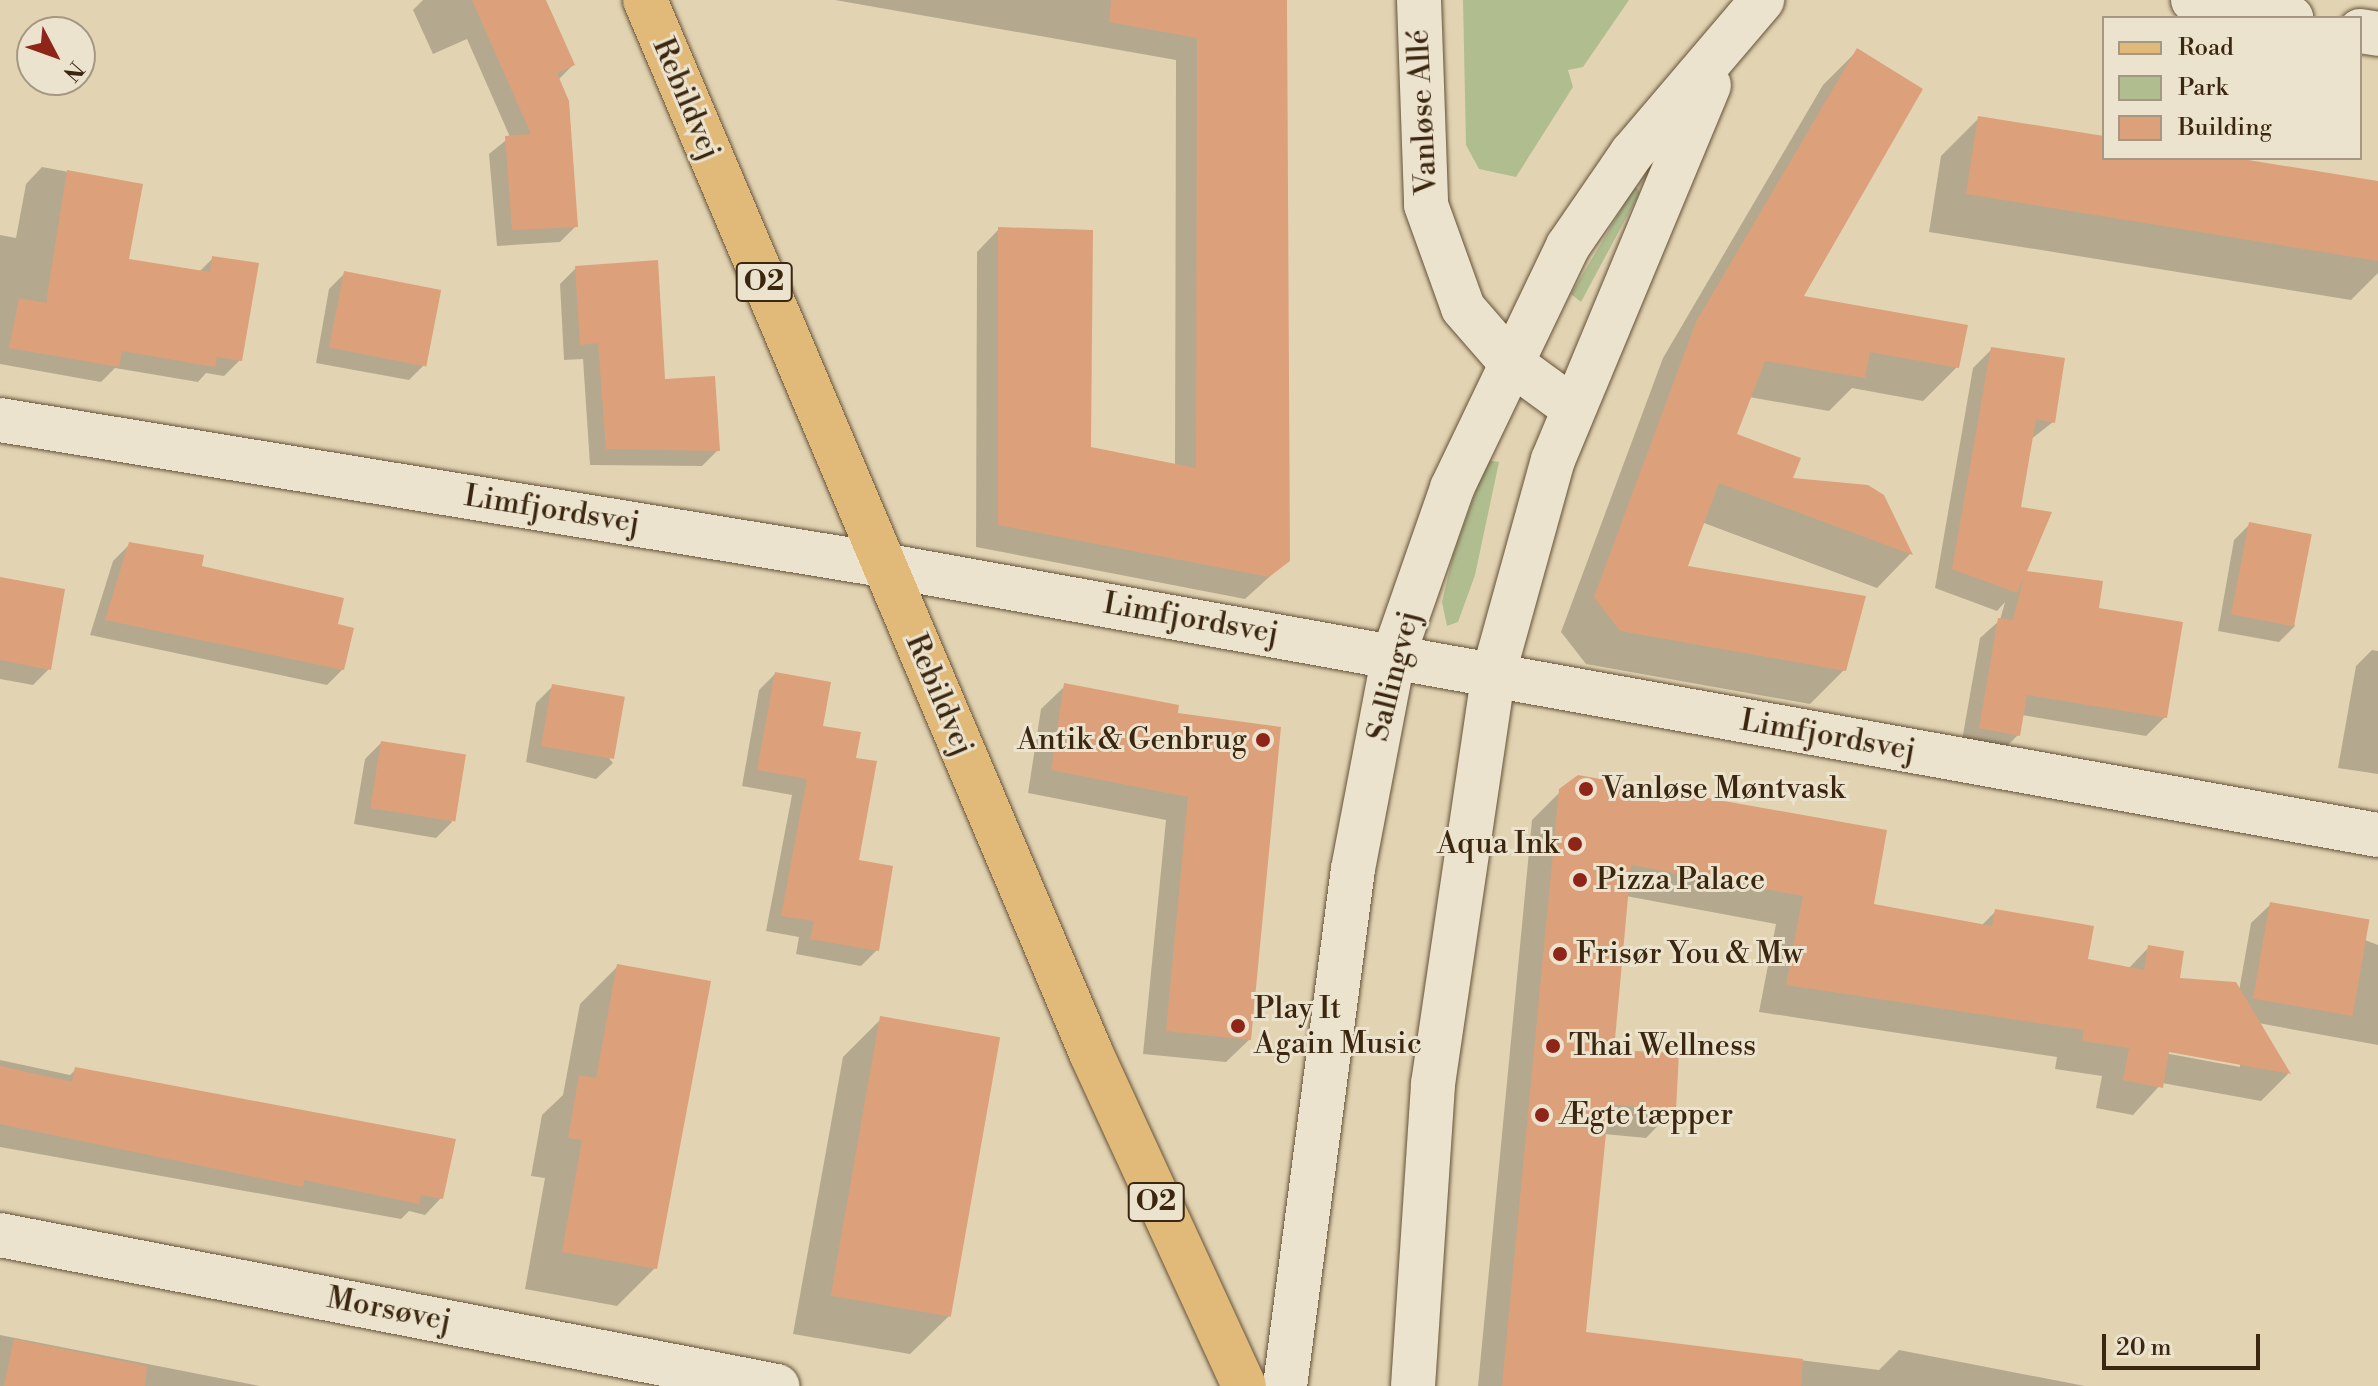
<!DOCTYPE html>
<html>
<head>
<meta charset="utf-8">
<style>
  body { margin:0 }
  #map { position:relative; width:2378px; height:1386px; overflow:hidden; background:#e2d4b3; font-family:"Libre Bodoni",serif }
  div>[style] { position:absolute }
  .green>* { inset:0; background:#b0bd8f }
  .shadow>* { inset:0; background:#0003 }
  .building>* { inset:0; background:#dca17b; transform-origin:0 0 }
  .roads { filter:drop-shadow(0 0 2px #655238) drop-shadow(0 0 2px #655238) }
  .minor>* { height:44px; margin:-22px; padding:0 22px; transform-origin:22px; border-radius:22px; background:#ece3ce }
  .major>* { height:44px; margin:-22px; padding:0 22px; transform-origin:22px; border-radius:22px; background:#e1ba7a }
  .dots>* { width:22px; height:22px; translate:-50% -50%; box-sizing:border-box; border:4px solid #ece3ce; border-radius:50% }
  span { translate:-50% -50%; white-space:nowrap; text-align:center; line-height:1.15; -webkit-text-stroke:6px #ece3ce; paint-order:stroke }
  .shield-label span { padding:2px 6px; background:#ece3ce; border:2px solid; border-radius:6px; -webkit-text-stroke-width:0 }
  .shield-label { font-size:28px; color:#3b260f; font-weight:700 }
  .street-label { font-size:30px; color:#3b260f }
  .poi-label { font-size:30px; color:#3b260f }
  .right { translate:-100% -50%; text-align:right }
  .left { translate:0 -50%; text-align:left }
  .legend { position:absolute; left:2102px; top:16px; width:260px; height:144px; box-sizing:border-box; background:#ece3ce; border:2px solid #a59782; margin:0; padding:10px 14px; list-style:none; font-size:24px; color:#3b260f }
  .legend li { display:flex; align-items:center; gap:16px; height:40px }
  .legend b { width:40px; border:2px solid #a59782 }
  .north { position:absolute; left:16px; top:16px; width:80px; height:80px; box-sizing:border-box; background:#ece3ce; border:2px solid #a59782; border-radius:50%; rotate:131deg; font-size:22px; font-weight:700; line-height:32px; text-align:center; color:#3b260f }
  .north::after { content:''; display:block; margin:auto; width:28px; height:36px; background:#8f2418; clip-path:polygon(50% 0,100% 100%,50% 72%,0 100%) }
  .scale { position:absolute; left:2102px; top:1334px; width:158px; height:36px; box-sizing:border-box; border:4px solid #3b260f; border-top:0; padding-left:10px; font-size:24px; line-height:28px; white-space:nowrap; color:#3b260f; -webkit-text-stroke:6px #ece3ce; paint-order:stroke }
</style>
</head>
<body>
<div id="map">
  <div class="green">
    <div style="clip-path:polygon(1463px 0,1629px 0,1583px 67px,1568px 70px,1573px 87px,1516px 177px,1479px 169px,1466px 145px)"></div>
    <div style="clip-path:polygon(1635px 186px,1640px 192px,1581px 302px,1571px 294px)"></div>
    <div style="clip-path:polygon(1487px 460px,1499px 462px,1475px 575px,1458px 622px,1447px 626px,1442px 602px,1453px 555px)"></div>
  </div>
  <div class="shadow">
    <div style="clip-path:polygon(423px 0,544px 0,573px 65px,558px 80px,576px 226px,560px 242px,497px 246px,489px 154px,510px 137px,467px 39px,433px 54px,413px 10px)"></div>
    <div style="clip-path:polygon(835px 0,1284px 0,1288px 560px,1245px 599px,976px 547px,977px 252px,999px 229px,1089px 449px,1175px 466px,1176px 60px)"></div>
    <div style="clip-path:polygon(1857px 51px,1801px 297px,1957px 367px,1923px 401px,1852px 388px,1829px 411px,1749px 397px,1734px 435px,1790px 480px,1882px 496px,1910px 554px,1877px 588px,1704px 523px,1685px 568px,1844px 670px,1810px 704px,1586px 664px,1561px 632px,1663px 358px,1823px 85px)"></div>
    <div style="clip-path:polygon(1979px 118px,2104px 139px,2104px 158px,2224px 158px,2378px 183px,2378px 273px,2351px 300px,1929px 232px,1941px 156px)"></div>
    <div style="clip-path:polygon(42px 167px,140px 185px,126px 261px,199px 272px,213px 258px,240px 360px,224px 376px,206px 373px,198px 382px,115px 368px,101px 382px,0 364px,0 235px,16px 238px,26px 184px)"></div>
    <div style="clip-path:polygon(576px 268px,718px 450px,702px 466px,590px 465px,583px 359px,564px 360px,560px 284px)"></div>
    <div style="clip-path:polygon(345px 273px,425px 364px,409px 380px,316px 363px,329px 289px)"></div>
    <div style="clip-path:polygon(1991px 350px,2053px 422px,2030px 440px,2018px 509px,2024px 573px,2096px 609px,2165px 717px,2146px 736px,2022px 715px,2018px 735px,2000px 753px,1961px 746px,1980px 638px,2000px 620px,2005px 602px,1997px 611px,1935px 588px,1973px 368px)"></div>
    <div style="clip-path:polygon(2250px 524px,2295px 626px,2279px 642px,2218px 631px,2234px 540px)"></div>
    <div style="clip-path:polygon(130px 544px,335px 626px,343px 669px,327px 685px,90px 635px,113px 561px)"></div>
    <div style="clip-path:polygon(0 579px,49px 669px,33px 685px,0 679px)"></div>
    <div style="clip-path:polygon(2372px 650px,2378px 651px,2378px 774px,2338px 768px,2356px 666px)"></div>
    <div style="clip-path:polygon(775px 674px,854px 759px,857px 862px,877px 950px,861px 966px,796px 954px,799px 937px,766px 931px,792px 795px,742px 786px,759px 690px)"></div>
    <div style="clip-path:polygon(1065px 686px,1176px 707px,1250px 1039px,1226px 1062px,1143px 1054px,1166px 820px,1028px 793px,1041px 709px)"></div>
    <div style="clip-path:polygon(552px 687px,613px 763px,596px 779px,526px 762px,536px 703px)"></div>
    <div style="clip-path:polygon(381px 743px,452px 822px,436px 838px,354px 824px,365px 759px)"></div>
    <div style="clip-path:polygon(evenodd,1561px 791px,1872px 906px,1981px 926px,1995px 912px,2086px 960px,2128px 969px,2149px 947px,2178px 979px,2239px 991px,2251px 923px,2271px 904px,2378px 945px,2378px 1045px,2258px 1023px,2288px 1074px,2261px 1101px,2162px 1083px,2133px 1115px,2096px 1108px,2102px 1076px,2055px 1069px,2057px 1057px,1759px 1012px,1776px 924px,1626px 896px,1612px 1052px,1674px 1109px,1646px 1138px,1604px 1134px,1584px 1333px,1879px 1370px,1899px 1350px,2085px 1386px,1478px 1386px,1532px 820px,1561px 791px,2159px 1048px,2240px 1063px,2240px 1067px,2159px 1052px,2159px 1048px)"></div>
    <div style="clip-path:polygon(618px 966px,655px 1268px,617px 1306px,525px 1289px,545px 1178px,531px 1176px,542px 1115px,563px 1095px,580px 1004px)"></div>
    <div style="clip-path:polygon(881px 1019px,949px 1316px,910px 1354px,793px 1334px,843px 1057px)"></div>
    <div style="clip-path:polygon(0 1060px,70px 1075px,76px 1069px,441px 1198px,425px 1215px,409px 1211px,401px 1219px,0 1147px)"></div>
    <div style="clip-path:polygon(0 1335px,260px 1386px,0 1386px)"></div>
  </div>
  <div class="building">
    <div style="clip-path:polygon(472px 0,546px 0,575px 65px,557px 73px,569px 101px,578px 227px,512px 230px,505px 136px,531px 134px)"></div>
    <div style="clip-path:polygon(1111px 0,1287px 0,1290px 561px,1269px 577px,998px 525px,998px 227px,1093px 230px,1091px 447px,1196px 468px,1197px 38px,1109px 22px)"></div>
    <div style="clip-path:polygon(1857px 48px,1923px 89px,1804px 296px,1968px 325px,1959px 368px,1870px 352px,1865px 378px,1765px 361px,1737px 434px,1801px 458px,1793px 478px,1868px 485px,1884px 495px,1913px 555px,1719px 483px,1688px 566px,1866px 596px,1846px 671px,1620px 631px,1594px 597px,1696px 322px)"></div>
    <div style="clip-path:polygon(1978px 116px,2104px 136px,2104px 158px,2236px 158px,2378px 181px,2378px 261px,1966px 194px)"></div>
    <div style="clip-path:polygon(67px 170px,143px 184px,129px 259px,210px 272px,212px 256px,259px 263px,242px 361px,217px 357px,215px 367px,122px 351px,119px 367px,9px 348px,19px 298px,46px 303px)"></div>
    <div style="clip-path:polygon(658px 260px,665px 379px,715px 376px,720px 451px,606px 449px,598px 343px,580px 345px,575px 266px)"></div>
    <div style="left:344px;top:271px;width:99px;height:78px;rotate:11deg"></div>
    <div style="clip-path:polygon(1991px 347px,2065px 358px,2055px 423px,2036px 419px,2021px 507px,2052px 512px,2027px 571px,2103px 581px,2099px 608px,2183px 622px,2167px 718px,2027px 695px,2020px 736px,1979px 728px,1998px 618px,2013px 620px,2024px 576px,2017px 593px,1952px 569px)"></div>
    <div style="left:2249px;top:522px;width:64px;height:94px;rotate:11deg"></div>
    <div style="clip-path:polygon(129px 542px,204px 555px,202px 566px,344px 598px,338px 624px,354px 628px,344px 670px,105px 620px)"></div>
    <div style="clip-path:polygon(0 577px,65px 589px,51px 670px,0 660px)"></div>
    <div style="clip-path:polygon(775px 672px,831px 682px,823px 726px,861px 732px,856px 758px,877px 761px,859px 860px,893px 866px,879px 951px,810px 939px,814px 921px,781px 916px,807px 779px,757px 770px)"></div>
    <div style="clip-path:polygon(1064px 683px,1179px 705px,1178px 713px,1281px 727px,1251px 1040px,1166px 1031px,1188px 797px,1051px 770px)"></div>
    <div style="left:552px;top:684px;width:74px;height:63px;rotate:10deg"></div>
    <div style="left:381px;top:741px;width:86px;height:68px;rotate:9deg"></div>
    <div style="clip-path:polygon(1578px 775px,1887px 830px,1874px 904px,1992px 926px,1995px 909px,2094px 926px,2088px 959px,2144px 970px,2148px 945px,2184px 951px,2180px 978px,2236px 982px,2291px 1074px,2169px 1052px,2163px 1088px,2123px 1080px,2129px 1048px,2082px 1041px,2084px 1030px,1786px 985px,1803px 896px,1631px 865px,1614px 1050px,1679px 1053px,1676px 1110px,1609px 1104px,1586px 1332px,1803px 1359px,1801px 1386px,1502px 1386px,1559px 789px)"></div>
    <div style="left:2270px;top:902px;width:101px;height:98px;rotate:10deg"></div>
    <div style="clip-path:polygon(617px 964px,711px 981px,657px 1269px,562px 1252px,582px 1140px,568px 1138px,579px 1075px,596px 1078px)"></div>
    <div style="left:880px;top:1016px;width:122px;height:284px;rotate:10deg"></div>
    <div style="clip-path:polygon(0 1066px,72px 1082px,75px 1067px,456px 1139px,443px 1199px,421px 1195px,419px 1204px,304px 1180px,303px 1187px,0 1124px)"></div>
    <div style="clip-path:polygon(14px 1339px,147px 1366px,145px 1386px,4px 1386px)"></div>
  </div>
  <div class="roads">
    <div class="minor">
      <div style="left:1419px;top:0;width:205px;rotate:88deg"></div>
      <div style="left:1426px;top:205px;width:109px;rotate:70.2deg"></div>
      <div style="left:1463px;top:308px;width:72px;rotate:49deg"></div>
      <div style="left:1510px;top:362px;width:78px;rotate:36.1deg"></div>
      <div style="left:2193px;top:0;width:100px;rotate:10.4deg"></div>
      <div style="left:2360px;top:31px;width:18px;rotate:9deg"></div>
      <div style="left:0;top:420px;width:895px;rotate:9.33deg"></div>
      <div style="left:883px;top:565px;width:1519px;rotate:10.24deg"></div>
      <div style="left:0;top:1235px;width:792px;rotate:11deg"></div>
      <div style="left:1285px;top:1386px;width:521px;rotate:-82.51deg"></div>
      <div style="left:1353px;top:869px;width:219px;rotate:-79.2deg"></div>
      <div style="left:1394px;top:654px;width:176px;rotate:-70.7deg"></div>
      <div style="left:1452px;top:488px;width:268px;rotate:-64.4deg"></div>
      <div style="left:1568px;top:246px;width:113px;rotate:-55.5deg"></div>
      <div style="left:1632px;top:153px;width:201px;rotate:-49.6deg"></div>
      <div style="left:1413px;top:1386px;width:303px;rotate:-86.2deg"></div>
      <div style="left:1433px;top:1084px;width:412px;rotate:-81.6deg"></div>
      <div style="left:1493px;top:676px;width:224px;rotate:-74.5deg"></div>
      <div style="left:1553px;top:460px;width:406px;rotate:-67.4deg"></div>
    </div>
    <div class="major">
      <div style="left:645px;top:0;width:1144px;rotate:67.04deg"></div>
      <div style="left:1091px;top:1053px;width:366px;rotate:65.3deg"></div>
    </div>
  </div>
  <div class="dots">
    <div style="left:1263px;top:740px;background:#8f2418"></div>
    <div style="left:1586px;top:789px;background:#8f2418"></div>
    <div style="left:1575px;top:844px;background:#8f2418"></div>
    <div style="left:1580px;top:880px;background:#8f2418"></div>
    <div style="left:1560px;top:954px;background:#8f2418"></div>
    <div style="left:1238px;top:1026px;background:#8f2418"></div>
    <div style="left:1553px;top:1046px;background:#8f2418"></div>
    <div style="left:1542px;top:1115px;background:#8f2418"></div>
  </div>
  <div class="shield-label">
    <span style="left:764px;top:282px">O2</span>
    <span style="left:1156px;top:1202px">O2</span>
  </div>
  <div class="street-label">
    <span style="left:686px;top:99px;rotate:67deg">Rebildvej</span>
    <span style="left:1423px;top:112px;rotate:-93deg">Vanløse Allé</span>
    <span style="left:552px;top:510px;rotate:9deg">Limfjordsvej</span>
    <span style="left:1191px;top:619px;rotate:10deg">Limfjordsvej</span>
    <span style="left:1394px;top:676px;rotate:-76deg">Sallingvej</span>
    <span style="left:939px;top:695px;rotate:67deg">Rebildvej</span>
    <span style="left:1828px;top:736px;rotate:10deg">Limfjordsvej</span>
    <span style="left:389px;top:1310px;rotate:11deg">Morsøvej</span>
  </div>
  <div class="poi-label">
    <span class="right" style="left:1247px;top:740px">Antik &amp; Genbrug</span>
    <span class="left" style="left:1602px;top:789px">Vanløse Møntvask</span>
    <span class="right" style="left:1559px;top:844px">Aqua Ink</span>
    <span class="left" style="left:1596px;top:880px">Pizza Palace</span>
    <span class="left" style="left:1576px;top:954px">Frisør You &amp; Mw</span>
    <span class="left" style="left:1254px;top:1026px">Play It<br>Again Music</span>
    <span class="left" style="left:1569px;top:1046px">Thai Wellness</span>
    <span class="left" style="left:1558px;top:1115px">Ægte tæpper</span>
  </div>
  <ul class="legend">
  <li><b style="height:10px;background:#e1ba7a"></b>Road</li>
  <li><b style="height:22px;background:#b0bd8f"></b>Park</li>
  <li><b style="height:22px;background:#dca17b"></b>Building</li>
  </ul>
  <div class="north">N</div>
  <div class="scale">20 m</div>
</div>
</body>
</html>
